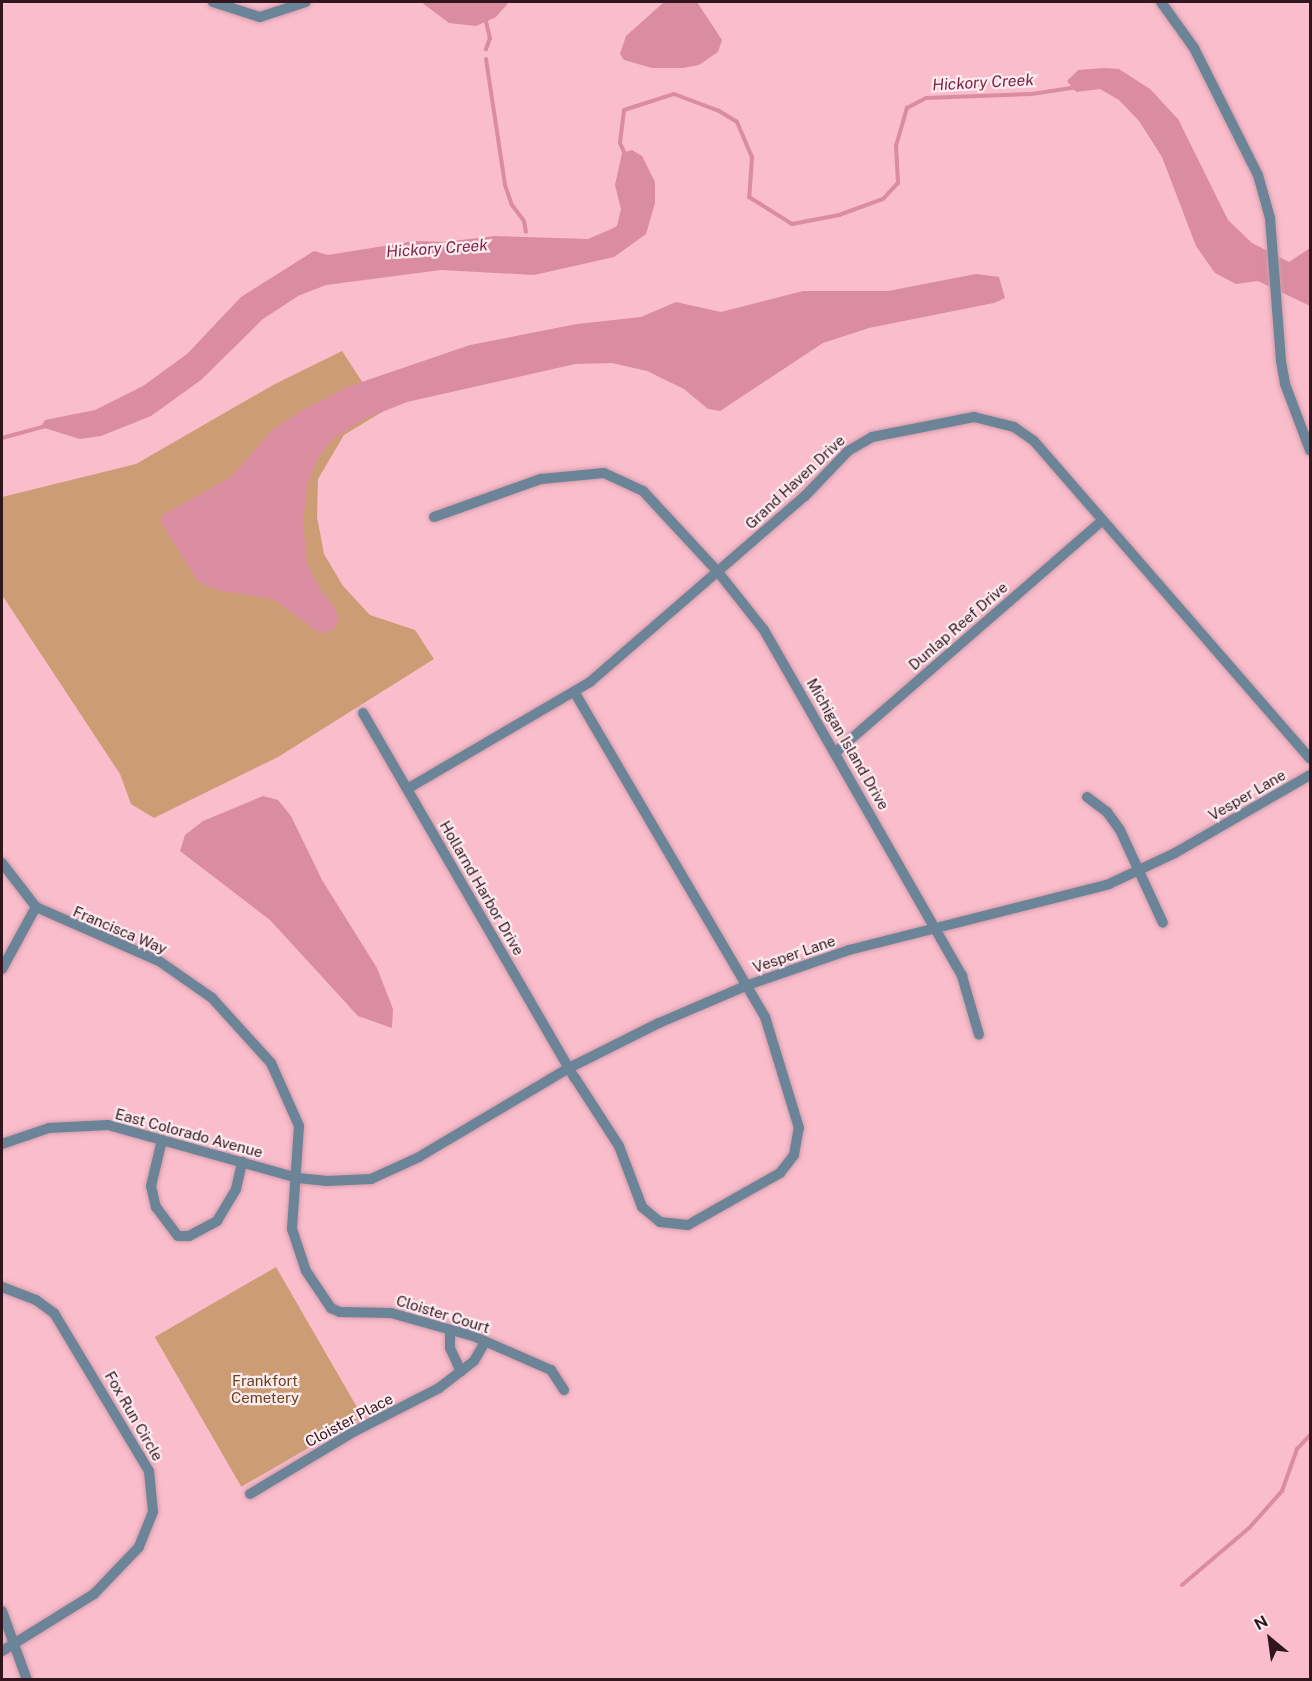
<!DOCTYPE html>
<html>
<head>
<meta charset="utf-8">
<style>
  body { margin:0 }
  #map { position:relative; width:1312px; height:1681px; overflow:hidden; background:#fabdcc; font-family:"Public Sans",sans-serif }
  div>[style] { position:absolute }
  .green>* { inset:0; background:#cc9d74; transform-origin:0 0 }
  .water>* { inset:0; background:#da8ca0 }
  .stream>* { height:4px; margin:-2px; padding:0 2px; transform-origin:2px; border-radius:2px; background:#da8ca0 }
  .roads { filter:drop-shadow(0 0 2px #d29ca9) drop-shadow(0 0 2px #d29ca9) }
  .street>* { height:10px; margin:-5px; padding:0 5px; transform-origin:5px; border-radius:5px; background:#6c8498 }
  span { translate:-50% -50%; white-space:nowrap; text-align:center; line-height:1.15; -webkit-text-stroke:4.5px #fdecf0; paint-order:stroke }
  .street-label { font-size:15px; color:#32161e }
  .park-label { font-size:15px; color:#6b431b }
  .water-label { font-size:16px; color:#7e2344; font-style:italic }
  .frame { position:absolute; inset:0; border:3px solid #32161e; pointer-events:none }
  .north { position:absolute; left:1240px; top:1609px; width:60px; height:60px; -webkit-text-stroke:4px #fdecf0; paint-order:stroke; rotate:331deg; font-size:16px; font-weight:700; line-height:24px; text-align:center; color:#32161e }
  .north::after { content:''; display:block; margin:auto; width:21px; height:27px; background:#32161e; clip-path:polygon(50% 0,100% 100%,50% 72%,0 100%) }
</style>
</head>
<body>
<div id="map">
  <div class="green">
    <div style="clip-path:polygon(342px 351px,382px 412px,344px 435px,318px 479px,317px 517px,324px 554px,343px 586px,370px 615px,415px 630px,434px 659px,278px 757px,154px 818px,131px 804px,120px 774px,2px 595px,2px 497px,136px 464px,273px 385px)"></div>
    <div style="left:276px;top:1267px;width:173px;height:140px;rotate:60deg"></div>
  </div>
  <div class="water">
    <div style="clip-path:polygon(421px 2px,509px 2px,496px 17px,476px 26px,449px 23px)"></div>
    <div style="clip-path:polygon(664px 2px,697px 2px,722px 40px,718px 52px,699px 65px,683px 68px,652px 68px,624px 60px,620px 54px,626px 36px)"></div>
    <div style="clip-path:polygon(1104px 68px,1119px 69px,1150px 89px,1178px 119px,1228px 220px,1252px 243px,1289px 262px,1310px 248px,1310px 306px,1258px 281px,1236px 284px,1215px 273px,1196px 246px,1162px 157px,1139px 121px,1119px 100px,1100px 89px,1076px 92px,1067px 81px,1078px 70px)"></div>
    <div style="clip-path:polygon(632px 150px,642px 156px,655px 182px,655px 203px,646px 234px,614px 257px,534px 275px,441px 270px,326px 285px,298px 296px,263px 319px,201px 380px,151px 416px,101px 436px,80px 439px,41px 427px,45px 420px,95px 410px,143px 386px,187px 354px,241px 297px,314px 251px,328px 255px,415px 241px,444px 242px,495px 236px,588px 239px,609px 230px,617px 226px,621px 209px,615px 185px,622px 153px)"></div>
    <div style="clip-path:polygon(976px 274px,999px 277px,1005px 298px,994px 303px,869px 328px,823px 343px,720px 411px,708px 409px,684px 389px,647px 371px,612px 363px,575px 364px,407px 402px,362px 420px,333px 439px,317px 459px,307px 485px,303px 524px,307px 564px,322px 592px,334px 606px,339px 621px,332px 631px,319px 633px,273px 599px,222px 591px,199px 583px,161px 522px,162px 516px,170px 511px,231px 477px,273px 429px,301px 411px,347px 387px,470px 345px,577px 324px,641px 317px,676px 302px,721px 312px,803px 291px,888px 291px)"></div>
    <div style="clip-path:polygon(263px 796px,278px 800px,291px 816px,322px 880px,377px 968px,393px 1009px,392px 1028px,358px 1016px,270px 920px,180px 851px,185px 835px,203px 821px)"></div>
  </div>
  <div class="stream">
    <div style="left:485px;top:17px;width:22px;rotate:77deg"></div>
    <div style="left:490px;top:38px;width:12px;rotate:110deg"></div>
    <div style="left:486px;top:59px;width:127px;rotate:81.4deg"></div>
    <div style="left:505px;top:185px;width:21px;rotate:71deg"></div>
    <div style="left:512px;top:205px;width:20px;rotate:53deg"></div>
    <div style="left:524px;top:221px;width:11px;rotate:80deg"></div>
    <div style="left:626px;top:156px;width:14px;rotate:-115deg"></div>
    <div style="left:620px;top:143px;width:33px;rotate:-83deg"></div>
    <div style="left:624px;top:110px;width:52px;rotate:-17.7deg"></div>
    <div style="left:674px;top:94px;width:48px;rotate:20.7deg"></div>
    <div style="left:719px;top:111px;width:21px;rotate:31deg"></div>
    <div style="left:737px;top:122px;width:39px;rotate:67deg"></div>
    <div style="left:752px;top:158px;width:39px;rotate:94deg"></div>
    <div style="left:749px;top:197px;width:51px;rotate:32.1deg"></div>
    <div style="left:792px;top:224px;width:48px;rotate:-10.8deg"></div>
    <div style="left:839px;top:215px;width:47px;rotate:-20deg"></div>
    <div style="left:883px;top:199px;width:22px;rotate:-47deg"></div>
    <div style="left:898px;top:183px;width:37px;rotate:-93deg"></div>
    <div style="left:896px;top:146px;width:40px;rotate:-74deg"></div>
    <div style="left:907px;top:108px;width:21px;rotate:-28deg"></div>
    <div style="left:926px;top:98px;width:106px;rotate:-2.2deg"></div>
    <div style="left:1032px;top:94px;width:46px;rotate:-8.8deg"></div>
    <div style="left:2px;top:438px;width:46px;rotate:-15.3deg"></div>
    <div style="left:1182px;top:1585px;width:88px;rotate:-40.4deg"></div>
    <div style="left:1249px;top:1528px;width:50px;rotate:-48.3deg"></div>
    <div style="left:1282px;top:1491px;width:45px;rotate:-70.3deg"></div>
    <div style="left:1297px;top:1449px;width:19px;rotate:-47deg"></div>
  </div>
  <div class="roads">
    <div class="street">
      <div style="left:213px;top:2px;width:49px;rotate:17.7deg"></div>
      <div style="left:260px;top:17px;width:48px;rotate:-18.1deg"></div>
      <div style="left:1161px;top:2px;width:57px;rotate:54.3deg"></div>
      <div style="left:1194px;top:48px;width:142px;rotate:63.3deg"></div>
      <div style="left:1258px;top:175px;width:45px;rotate:74.4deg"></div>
      <div style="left:1270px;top:218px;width:143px;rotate:85.6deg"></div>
      <div style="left:1281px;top:361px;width:23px;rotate:80deg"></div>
      <div style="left:1285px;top:384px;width:71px;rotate:69.3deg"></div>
      <div style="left:434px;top:517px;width:114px;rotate:-19.6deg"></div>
      <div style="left:541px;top:479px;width:63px;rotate:-5.4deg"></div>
      <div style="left:604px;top:473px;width:43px;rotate:24.8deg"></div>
      <div style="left:643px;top:491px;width:110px;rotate:47.2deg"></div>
      <div style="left:718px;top:572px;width:74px;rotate:51.6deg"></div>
      <div style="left:764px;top:630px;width:399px;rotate:60.2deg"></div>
      <div style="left:962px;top:976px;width:61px;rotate:73.9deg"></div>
      <div style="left:363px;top:713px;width:422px;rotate:59.9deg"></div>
      <div style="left:575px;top:1078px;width:81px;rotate:57.1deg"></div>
      <div style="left:619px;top:1146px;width:65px;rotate:69.3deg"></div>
      <div style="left:642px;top:1207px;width:23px;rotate:40deg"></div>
      <div style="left:660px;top:1222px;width:28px;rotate:6deg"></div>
      <div style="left:688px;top:1225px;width:106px;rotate:-29.5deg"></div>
      <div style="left:780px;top:1173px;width:23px;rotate:-52deg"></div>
      <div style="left:794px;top:1155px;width:27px;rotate:-80deg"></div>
      <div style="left:799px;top:1128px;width:116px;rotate:-107deg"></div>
      <div style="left:765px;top:1017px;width:377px;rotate:-120.4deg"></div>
      <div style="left:836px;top:752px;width:351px;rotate:-41deg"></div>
      <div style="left:407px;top:789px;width:212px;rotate:-30.3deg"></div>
      <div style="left:590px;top:682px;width:284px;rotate:-40.9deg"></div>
      <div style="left:805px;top:496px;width:62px;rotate:-46.3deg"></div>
      <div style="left:848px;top:451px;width:28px;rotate:-30deg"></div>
      <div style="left:872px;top:437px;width:104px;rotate:-11.1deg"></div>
      <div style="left:974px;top:417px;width:41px;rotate:14deg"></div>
      <div style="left:1014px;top:427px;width:24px;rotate:35deg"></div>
      <div style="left:1034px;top:441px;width:421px;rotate:49deg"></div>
      <div style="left:1087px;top:797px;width:25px;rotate:37deg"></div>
      <div style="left:1107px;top:812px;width:22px;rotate:54deg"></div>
      <div style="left:1120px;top:830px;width:102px;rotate:65.2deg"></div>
      <div style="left:2px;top:863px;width:56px;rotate:52.3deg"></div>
      <div style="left:36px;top:907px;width:134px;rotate:23.7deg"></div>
      <div style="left:159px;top:961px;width:65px;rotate:34.9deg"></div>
      <div style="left:212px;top:998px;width:88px;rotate:47.8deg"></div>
      <div style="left:271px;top:1063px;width:69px;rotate:66deg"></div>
      <div style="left:299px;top:1126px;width:103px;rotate:93.9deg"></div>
      <div style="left:292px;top:1229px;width:44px;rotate:71.6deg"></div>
      <div style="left:306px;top:1271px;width:45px;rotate:56deg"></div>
      <div style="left:331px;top:1308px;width:10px;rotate:24deg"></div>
      <div style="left:340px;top:1312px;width:51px;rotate:1.1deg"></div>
      <div style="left:391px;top:1313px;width:85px;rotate:15.7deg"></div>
      <div style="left:473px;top:1336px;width:85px;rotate:23.6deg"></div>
      <div style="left:551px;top:1370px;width:24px;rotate:57deg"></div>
      <div style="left:2px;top:969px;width:71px;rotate:-61.3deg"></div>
      <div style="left:162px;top:1140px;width:47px;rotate:103.4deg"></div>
      <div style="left:151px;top:1186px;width:22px;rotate:77deg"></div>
      <div style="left:156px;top:1207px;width:36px;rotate:53deg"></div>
      <div style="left:178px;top:1236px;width:11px"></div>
      <div style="left:189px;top:1236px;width:32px;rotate:-28deg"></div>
      <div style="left:217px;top:1221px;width:37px;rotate:-59deg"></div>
      <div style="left:236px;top:1189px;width:28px;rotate:-77deg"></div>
      <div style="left:2px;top:1144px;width:50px;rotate:-18.8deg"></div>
      <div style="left:49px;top:1128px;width:59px;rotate:-2.9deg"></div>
      <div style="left:108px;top:1125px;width:197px;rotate:15.6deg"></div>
      <div style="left:298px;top:1178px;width:29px;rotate:6deg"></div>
      <div style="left:327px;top:1181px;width:44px;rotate:-2.6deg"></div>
      <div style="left:371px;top:1179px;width:53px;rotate:-24.6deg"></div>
      <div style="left:419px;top:1157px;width:174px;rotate:-30.7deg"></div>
      <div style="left:569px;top:1068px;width:101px;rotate:-26.6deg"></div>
      <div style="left:659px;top:1023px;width:97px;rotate:-23.1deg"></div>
      <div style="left:748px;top:985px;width:107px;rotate:-19.1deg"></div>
      <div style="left:849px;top:950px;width:268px;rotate:-14.2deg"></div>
      <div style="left:1109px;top:884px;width:73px;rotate:-25.2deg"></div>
      <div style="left:1175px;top:853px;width:156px;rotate:-30deg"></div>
      <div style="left:2px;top:1287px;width:36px;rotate:21deg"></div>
      <div style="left:36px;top:1300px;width:22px;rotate:36deg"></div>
      <div style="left:54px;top:1313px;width:184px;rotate:59deg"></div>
      <div style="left:149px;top:1471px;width:41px;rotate:84.4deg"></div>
      <div style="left:153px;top:1512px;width:38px;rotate:112deg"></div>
      <div style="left:139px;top:1547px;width:65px;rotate:133.8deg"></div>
      <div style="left:94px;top:1594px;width:108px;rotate:148.2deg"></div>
      <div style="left:450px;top:1332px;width:16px;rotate:90deg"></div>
      <div style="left:450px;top:1348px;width:26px;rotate:65deg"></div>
      <div style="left:250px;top:1494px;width:122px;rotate:-31deg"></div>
      <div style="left:355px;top:1431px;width:94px;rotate:-27.1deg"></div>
      <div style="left:439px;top:1388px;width:44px;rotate:-37.6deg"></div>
      <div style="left:474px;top:1361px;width:22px;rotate:-60deg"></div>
      <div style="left:2px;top:1611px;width:73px;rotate:70.1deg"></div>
    </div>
  </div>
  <div class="street-label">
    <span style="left:795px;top:482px;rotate:-43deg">Grand Haven Drive</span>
    <span style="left:958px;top:626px;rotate:-41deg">Dunlap Reef Drive</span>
    <span style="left:848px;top:744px;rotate:60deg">Michigan Island Drive</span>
    <span style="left:1247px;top:795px;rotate:-30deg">Vesper Lane</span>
    <span style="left:482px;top:888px;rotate:60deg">Hollarnd Harbor Drive</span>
    <span style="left:120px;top:930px;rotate:23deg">Francisca Way</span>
    <span style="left:794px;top:954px;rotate:-19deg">Vesper Lane</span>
    <span style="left:189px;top:1133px;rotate:15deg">East Colorado Avenue</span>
    <span style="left:443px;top:1314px;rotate:17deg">Cloister Court</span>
    <span style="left:134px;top:1416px;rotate:60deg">Fox Run Circle</span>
    <span style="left:349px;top:1420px;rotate:-28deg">Cloister Place</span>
  </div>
  <div class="park-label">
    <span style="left:265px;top:1389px">Frankfort<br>Cemetery</span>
  </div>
  <div class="water-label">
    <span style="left:983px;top:83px;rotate:-3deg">Hickory Creek</span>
    <span style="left:437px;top:249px;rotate:-4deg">Hickory Creek</span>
  </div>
  <div class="frame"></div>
  <div class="north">N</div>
</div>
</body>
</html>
